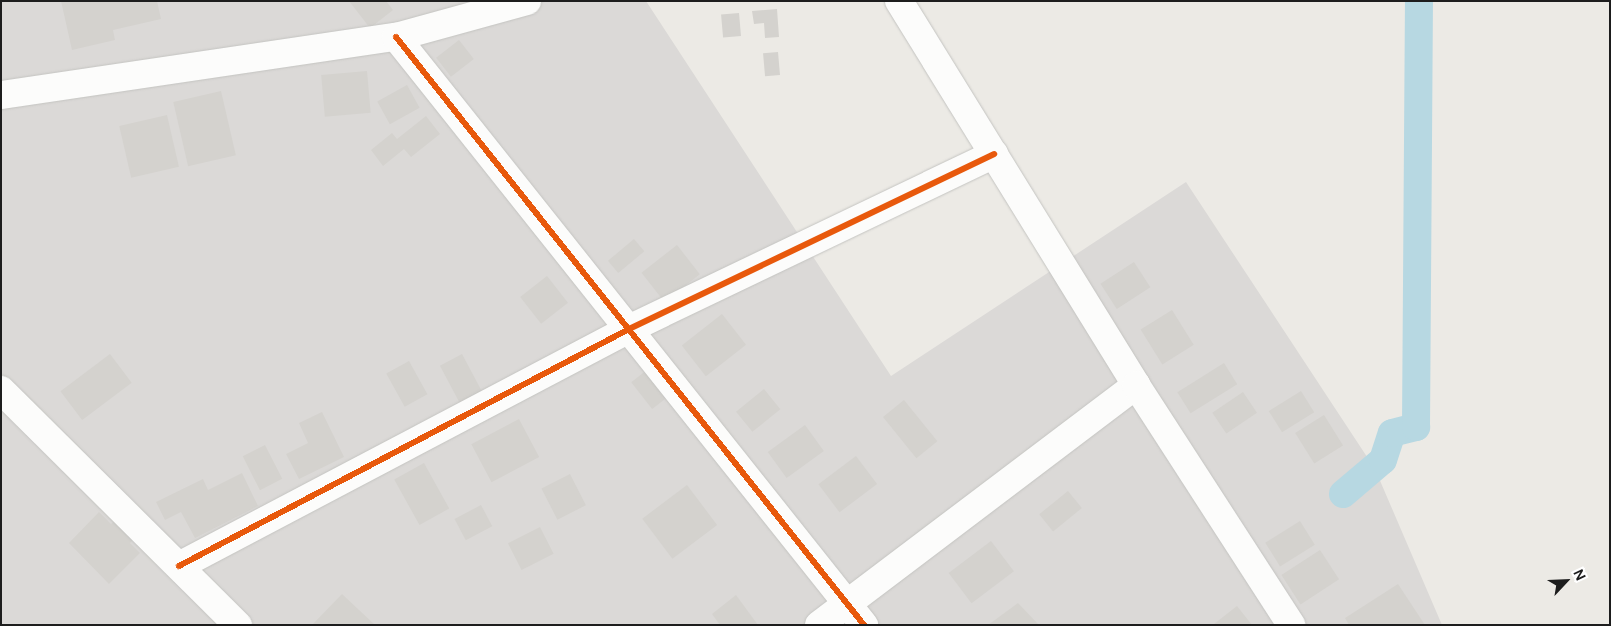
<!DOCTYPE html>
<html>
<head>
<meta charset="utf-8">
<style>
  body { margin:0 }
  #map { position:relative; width:1611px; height:626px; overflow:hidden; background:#eceae5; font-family:"DM Sans",sans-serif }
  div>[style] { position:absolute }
  .residential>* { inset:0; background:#dbd9d7 }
  .canal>* { height:28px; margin:-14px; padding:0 14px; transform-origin:14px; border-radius:14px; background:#b7d8e2 }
  .building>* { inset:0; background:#d4d2ce; transform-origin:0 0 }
  .roads { filter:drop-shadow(0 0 1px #c4c4c1) drop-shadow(0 0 1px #c4c4c1) }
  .minor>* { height:28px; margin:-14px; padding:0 14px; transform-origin:14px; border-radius:14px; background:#fcfcfb }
  .tertiary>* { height:28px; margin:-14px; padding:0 14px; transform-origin:14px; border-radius:14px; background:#fcfcfb }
  .cycleway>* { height:6px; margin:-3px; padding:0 3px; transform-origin:3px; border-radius:3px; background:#e8590c }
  span { translate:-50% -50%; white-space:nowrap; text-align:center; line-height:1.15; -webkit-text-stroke:4px #fff; paint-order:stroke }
  .frame { position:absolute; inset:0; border:2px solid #1d1d1d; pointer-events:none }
  .north { position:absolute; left:1541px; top:556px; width:50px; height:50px; -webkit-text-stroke:4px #fff; paint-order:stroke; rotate:65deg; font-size:14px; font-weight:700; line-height:20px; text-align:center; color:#1d1d1d }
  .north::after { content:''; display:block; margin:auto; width:18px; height:22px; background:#1d1d1d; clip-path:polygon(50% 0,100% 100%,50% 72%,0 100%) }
</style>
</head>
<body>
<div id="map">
  <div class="residential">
    <div style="clip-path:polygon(1px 1px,646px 1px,891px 376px,1186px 182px,1375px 469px,1442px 625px,1px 625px)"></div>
  </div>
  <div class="canal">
    <div style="left:1343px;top:494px;width:52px;rotate:-40.4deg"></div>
    <div style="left:1383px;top:460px;width:28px;rotate:-72deg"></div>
    <div style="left:1392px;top:433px;width:25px;rotate:-14deg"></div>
    <div style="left:1416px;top:427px;width:426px;rotate:-89.6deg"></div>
  </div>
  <div class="building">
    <div style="clip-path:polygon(61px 1px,157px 1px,161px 19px,113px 30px,115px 40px,72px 50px)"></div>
    <div style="clip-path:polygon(349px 1px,386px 1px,393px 10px,370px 28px)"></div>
    <div style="clip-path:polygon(777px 9px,779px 37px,765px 38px,764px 23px,754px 24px,752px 11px)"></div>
    <div style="left:739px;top:13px;width:23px;height:18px;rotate:85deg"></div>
    <div style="left:459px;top:40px;width:24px;height:29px;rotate:52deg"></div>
    <div style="left:778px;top:52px;width:23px;height:15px;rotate:85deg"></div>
    <div style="left:367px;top:71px;width:42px;height:46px;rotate:85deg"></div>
    <div style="left:407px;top:85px;width:26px;height:34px;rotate:61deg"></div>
    <div style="left:221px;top:91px;width:66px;height:49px;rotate:77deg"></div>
    <div style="left:167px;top:115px;width:53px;height:49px;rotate:77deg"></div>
    <div style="clip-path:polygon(426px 116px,440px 134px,411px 157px,404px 149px,383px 166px,371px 150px,392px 133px,397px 139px)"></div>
    <div style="left:634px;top:239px;width:16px;height:34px;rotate:50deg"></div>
    <div style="left:677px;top:245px;width:37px;height:45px;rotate:52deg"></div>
    <div style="left:1134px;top:262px;width:30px;height:40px;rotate:57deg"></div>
    <div style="left:547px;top:276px;width:34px;height:34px;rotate:52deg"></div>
    <div style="left:1172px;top:310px;width:41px;height:37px;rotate:58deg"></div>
    <div style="left:722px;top:314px;width:39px;height:51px;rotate:52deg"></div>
    <div style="left:110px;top:354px;width:36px;height:62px;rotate:53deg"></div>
    <div style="left:462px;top:354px;width:53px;height:25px;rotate:62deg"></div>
    <div style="left:409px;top:361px;width:38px;height:26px;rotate:61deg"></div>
    <div style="left:1224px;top:363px;width:25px;height:55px;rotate:58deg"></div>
    <div style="left:647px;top:370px;width:34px;height:20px;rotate:52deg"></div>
    <div style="left:764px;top:389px;width:26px;height:36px;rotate:51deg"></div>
    <div style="left:1301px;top:391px;width:25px;height:38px;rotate:58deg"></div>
    <div style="left:1243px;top:392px;width:25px;height:37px;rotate:56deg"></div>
    <div style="left:904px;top:400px;width:53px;height:27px;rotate:51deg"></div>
    <div style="clip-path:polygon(322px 412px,344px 457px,299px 479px,286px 454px,308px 443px,299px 423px)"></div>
    <div style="left:1324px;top:415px;width:36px;height:34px;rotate:58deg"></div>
    <div style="left:519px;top:419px;width:43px;height:54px;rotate:62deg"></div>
    <div style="left:805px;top:425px;width:32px;height:46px;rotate:54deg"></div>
    <div style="left:265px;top:445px;width:38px;height:25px;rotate:63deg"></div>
    <div style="left:856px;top:456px;width:35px;height:47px;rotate:53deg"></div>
    <div style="left:424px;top:463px;width:52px;height:34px;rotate:61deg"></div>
    <div style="clip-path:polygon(242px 473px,258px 506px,195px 538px,181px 512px,165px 520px,156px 502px,203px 479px,208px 490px)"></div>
    <div style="left:570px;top:474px;width:35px;height:32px;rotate:63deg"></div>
    <div style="left:687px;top:485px;width:50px;height:56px;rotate:53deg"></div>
    <div style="left:1068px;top:491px;width:22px;height:37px;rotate:51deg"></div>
    <div style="left:481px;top:505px;width:24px;height:30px;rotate:62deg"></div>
    <div style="clip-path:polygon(99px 512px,111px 524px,119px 516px,137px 535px,130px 543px,140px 553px,109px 584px,69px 543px)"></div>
    <div style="left:1300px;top:521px;width:28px;height:41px;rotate:58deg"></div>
    <div style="left:540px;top:527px;width:30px;height:36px;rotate:63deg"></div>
    <div style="left:991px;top:541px;width:38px;height:53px;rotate:53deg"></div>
    <div style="left:1320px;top:550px;width:35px;height:46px;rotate:57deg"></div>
    <div style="clip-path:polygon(1398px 584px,1425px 625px,1349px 625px,1345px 618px)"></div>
    <div style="clip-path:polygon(342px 594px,375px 625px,312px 625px)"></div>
    <div style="clip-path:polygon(736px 595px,758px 625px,720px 625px,712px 614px)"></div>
    <div style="clip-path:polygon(1018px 603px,1039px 625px,988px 625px)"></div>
    <div style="clip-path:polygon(1237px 606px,1252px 625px,1215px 625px,1214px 624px)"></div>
  </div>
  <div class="roads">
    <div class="minor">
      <div style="left:396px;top:37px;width:752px;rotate:51.48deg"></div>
      <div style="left:179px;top:566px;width:509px;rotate:-27.77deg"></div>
      <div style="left:629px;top:329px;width:405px;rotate:-25.6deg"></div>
      <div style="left:819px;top:625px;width:398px;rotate:-37.1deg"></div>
    </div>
    <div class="tertiary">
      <div style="left:899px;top:1px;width:451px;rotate:58.3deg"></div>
      <div style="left:1136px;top:385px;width:286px;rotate:57.1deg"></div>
      <div style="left:1px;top:95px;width:399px;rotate:-8.4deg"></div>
      <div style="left:396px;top:37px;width:136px;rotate:-15.4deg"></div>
      <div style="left:1px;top:390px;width:334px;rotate:44.8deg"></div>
    </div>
  </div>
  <div class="cycleway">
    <div style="left:396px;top:37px;width:752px;rotate:51.48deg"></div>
    <div style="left:179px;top:566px;width:509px;rotate:-27.77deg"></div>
    <div style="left:629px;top:329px;width:405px;rotate:-25.6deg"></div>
  </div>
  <div class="frame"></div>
  <div class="north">N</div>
</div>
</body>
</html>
